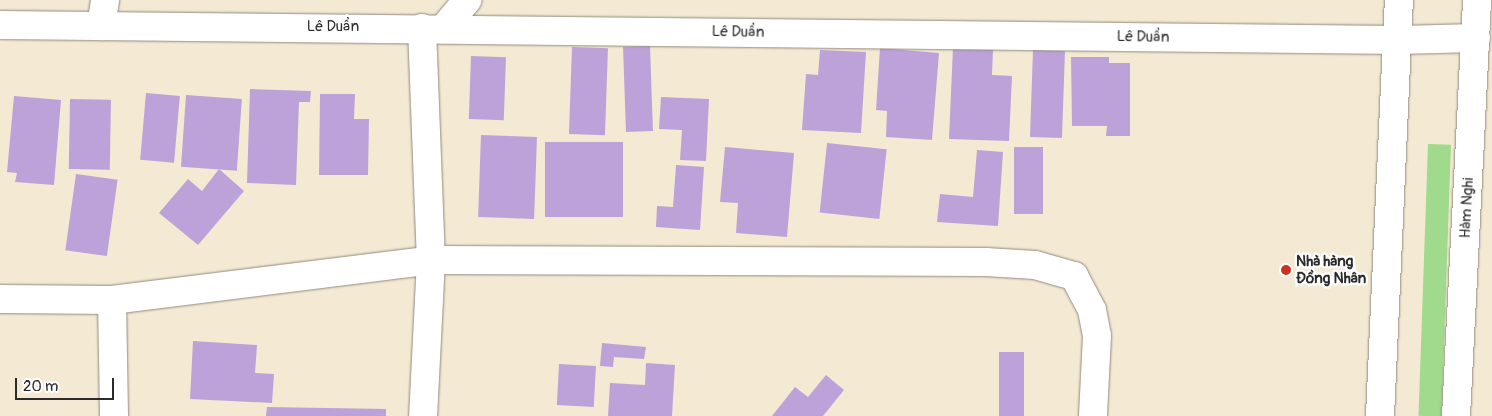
<!DOCTYPE html>
<html>
<head>
<meta charset="utf-8">
<style>
  body { margin:0 }
  #map { position:relative; width:1492px; height:416px; overflow:hidden; background:#f4e9d3; font-family:Pangolin,sans-serif }
  div>[style] { position:absolute }
  .green>* { inset:0; background:#a0da8d; transform-origin:0 0 }
  .building>* { inset:0; background:#bca2d9; transform-origin:0 0 }
  .roads { filter:drop-shadow(0 0 1px #908a7f) drop-shadow(0 0 1px #908a7f) }
  .minor>* { height:28px; margin:-14px; padding:0 14px; transform-origin:14px; border-radius:14px; background:#fff }
  .major>* { height:28px; margin:-14px; padding:0 14px; transform-origin:14px; border-radius:14px; background:#fff }
  .dots>* { width:14px; height:14px; translate:-50% -50%; box-sizing:border-box; border:2px solid #fff; border-radius:50% }
  span { translate:-50% -50%; white-space:nowrap; text-align:center; line-height:1.15; -webkit-text-stroke:4.5px #fff; paint-order:stroke }
  .street-label { font-size:15px; color:#2b2b2b }
  .poi-label { font-size:15px; color:#2b2b2b; font-weight:700 }
  .left { translate:0 -50%; text-align:left }
  .scale { position:absolute; left:15px; top:378px; width:99px; height:22px; box-sizing:border-box; border:2px solid #2b2b2b; border-top:0; padding-left:6px; font-size:15px; line-height:18px; white-space:nowrap; color:#2b2b2b; -webkit-text-stroke:4px #fff; paint-order:stroke }
</style>
</head>
<body>
<div id="map">
  <div class="green">
    <div style="left:1428px;top:144px;width:23px;height:272px;rotate:2deg"></div>
  </div>
  <div class="building">
    <div style="left:650px;top:46px;width:85px;height:27px;rotate:88deg"></div>
    <div style="left:572px;top:47px;width:36px;height:87px;rotate:2deg"></div>
    <div style="clip-path:polygon(953px 47px,993px 49px,992px 75px,1012px 76px,1009px 141px,949px 139px)"></div>
    <div style="clip-path:polygon(880px 48px,939px 53px,932px 140px,886px 137px,887px 111px,876px 110px)"></div>
    <div style="clip-path:polygon(820px 50px,866px 52px,861px 133px,802px 130px,806px 74px,818px 75px)"></div>
    <div style="left:1033px;top:50px;width:32px;height:87px;rotate:2deg"></div>
    <div style="left:471px;top:56px;width:35px;height:63px;rotate:2deg"></div>
    <div style="clip-path:polygon(1071px 57px,1109px 57px,1109px 63px,1130px 63px,1130px 136px,1106px 136px,1107px 126px,1072px 126px)"></div>
    <div style="clip-path:polygon(250px 89px,311px 91px,310px 102px,299px 102px,296px 185px,247px 183px)"></div>
    <div style="left:146px;top:93px;width:34px;height:67px;rotate:5deg"></div>
    <div style="clip-path:polygon(320px 94px,355px 94px,354px 119px,369px 119px,368px 175px,319px 175px)"></div>
    <div style="left:186px;top:95px;width:56px;height:72px;rotate:4deg"></div>
    <div style="clip-path:polygon(14px 96px,61px 100px,54px 185px,15px 182px,17px 173px,7px 172px)"></div>
    <div style="clip-path:polygon(661px 97px,709px 99px,706px 161px,680px 160px,682px 130px,659px 129px)"></div>
    <div style="left:70px;top:99px;width:41px;height:70px;rotate:1deg"></div>
    <div style="left:481px;top:135px;width:56px;height:82px;rotate:2deg"></div>
    <div style="left:545px;top:142px;width:78px;height:75px"></div>
    <div style="left:827px;top:143px;width:60px;height:70px;rotate:6deg"></div>
    <div style="clip-path:polygon(725px 147px,794px 153px,787px 237px,736px 233px,738px 203px,720px 202px)"></div>
    <div style="left:1014px;top:147px;width:29px;height:67px"></div>
    <div style="clip-path:polygon(977px 150px,1003px 152px,998px 226px,937px 222px,940px 194px,973px 197px)"></div>
    <div style="clip-path:polygon(676px 165px,704px 167px,700px 230px,656px 227px,657px 206px,673px 207px)"></div>
    <div style="clip-path:polygon(219px 169px,244px 191px,198px 245px,159px 213px,188px 179px,202px 191px)"></div>
    <div style="left:76px;top:174px;width:42px;height:77px;rotate:8deg"></div>
    <div style="clip-path:polygon(193px 341px,257px 345px,255px 373px,274px 374px,272px 403px,190px 399px)"></div>
    <div style="clip-path:polygon(602px 343px,646px 347px,644px 359px,614px 357px,613px 367px,600px 366px)"></div>
    <div style="left:999px;top:352px;width:25px;height:64px"></div>
    <div style="clip-path:polygon(646px 363px,675px 365px,672px 416px,608px 416px,610px 383px,645px 385px)"></div>
    <div style="left:559px;top:364px;width:37px;height:41px;rotate:3deg"></div>
    <div style="clip-path:polygon(826px 375px,844px 390px,823px 416px,772px 416px,795px 387px,808px 397px)"></div>
    <div style="clip-path:polygon(267px 407px,386px 409px,386px 416px,266px 416px)"></div>
  </div>
  <div class="roads">
    <div class="minor">
      <div style="left:101px;top:26px;width:26px;rotate:-81deg"></div>
      <div style="left:422px;top:28px;width:232px;rotate:87.8deg"></div>
      <div style="left:431px;top:260px;width:156px;rotate:92.9deg"></div>
      <div style="left:443px;top:29px;width:38px;rotate:-50deg"></div>
      <div style="left:0;top:299px;width:112px;rotate:0.5deg"></div>
      <div style="left:112px;top:300px;width:321px;rotate:-7.1deg"></div>
      <div style="left:431px;top:260px;width:555px;rotate:0.21deg"></div>
      <div style="left:986px;top:262px;width:49px;rotate:3.5deg"></div>
      <div style="left:1035px;top:265px;width:41px;rotate:15.8deg"></div>
      <div style="left:1074px;top:276px;width:38px;rotate:62deg"></div>
      <div style="left:1092px;top:310px;width:26px;rotate:79deg"></div>
      <div style="left:1097px;top:336px;width:80px;rotate:92.9deg"></div>
      <div style="left:112px;top:300px;width:116px;rotate:89deg"></div>
    </div>
    <div class="major">
      <div style="left:0;top:25px;width:1399px;rotate:0.61deg"></div>
      <div style="left:1399px;top:40px;width:77px;rotate:-1.5deg"></div>
      <div style="left:1380px;top:416px;width:416px;rotate:-87.4deg"></div>
      <div style="left:1456px;top:416px;width:417px;rotate:-87.1deg"></div>
    </div>
  </div>
  <div class="dots">
    <div style="left:1286px;top:270px;background:#c8321e"></div>
  </div>
  <div class="street-label">
    <span style="left:333px;top:27px">Lê Duẩn</span>
    <span style="left:738px;top:32px;rotate:1deg">Lê Duẩn</span>
    <span style="left:1143px;top:37px;rotate:1deg">Lê Duẩn</span>
    <span style="left:1467px;top:208px;rotate:-87deg">Hàm Nghi</span>
  </div>
  <div class="poi-label">
    <span class="left" style="left:1296px;top:270px">Nhà hàng<br>Đồng Nhân</span>
  </div>
  <div class="scale">20 m</div>
</div>
</body>
</html>
